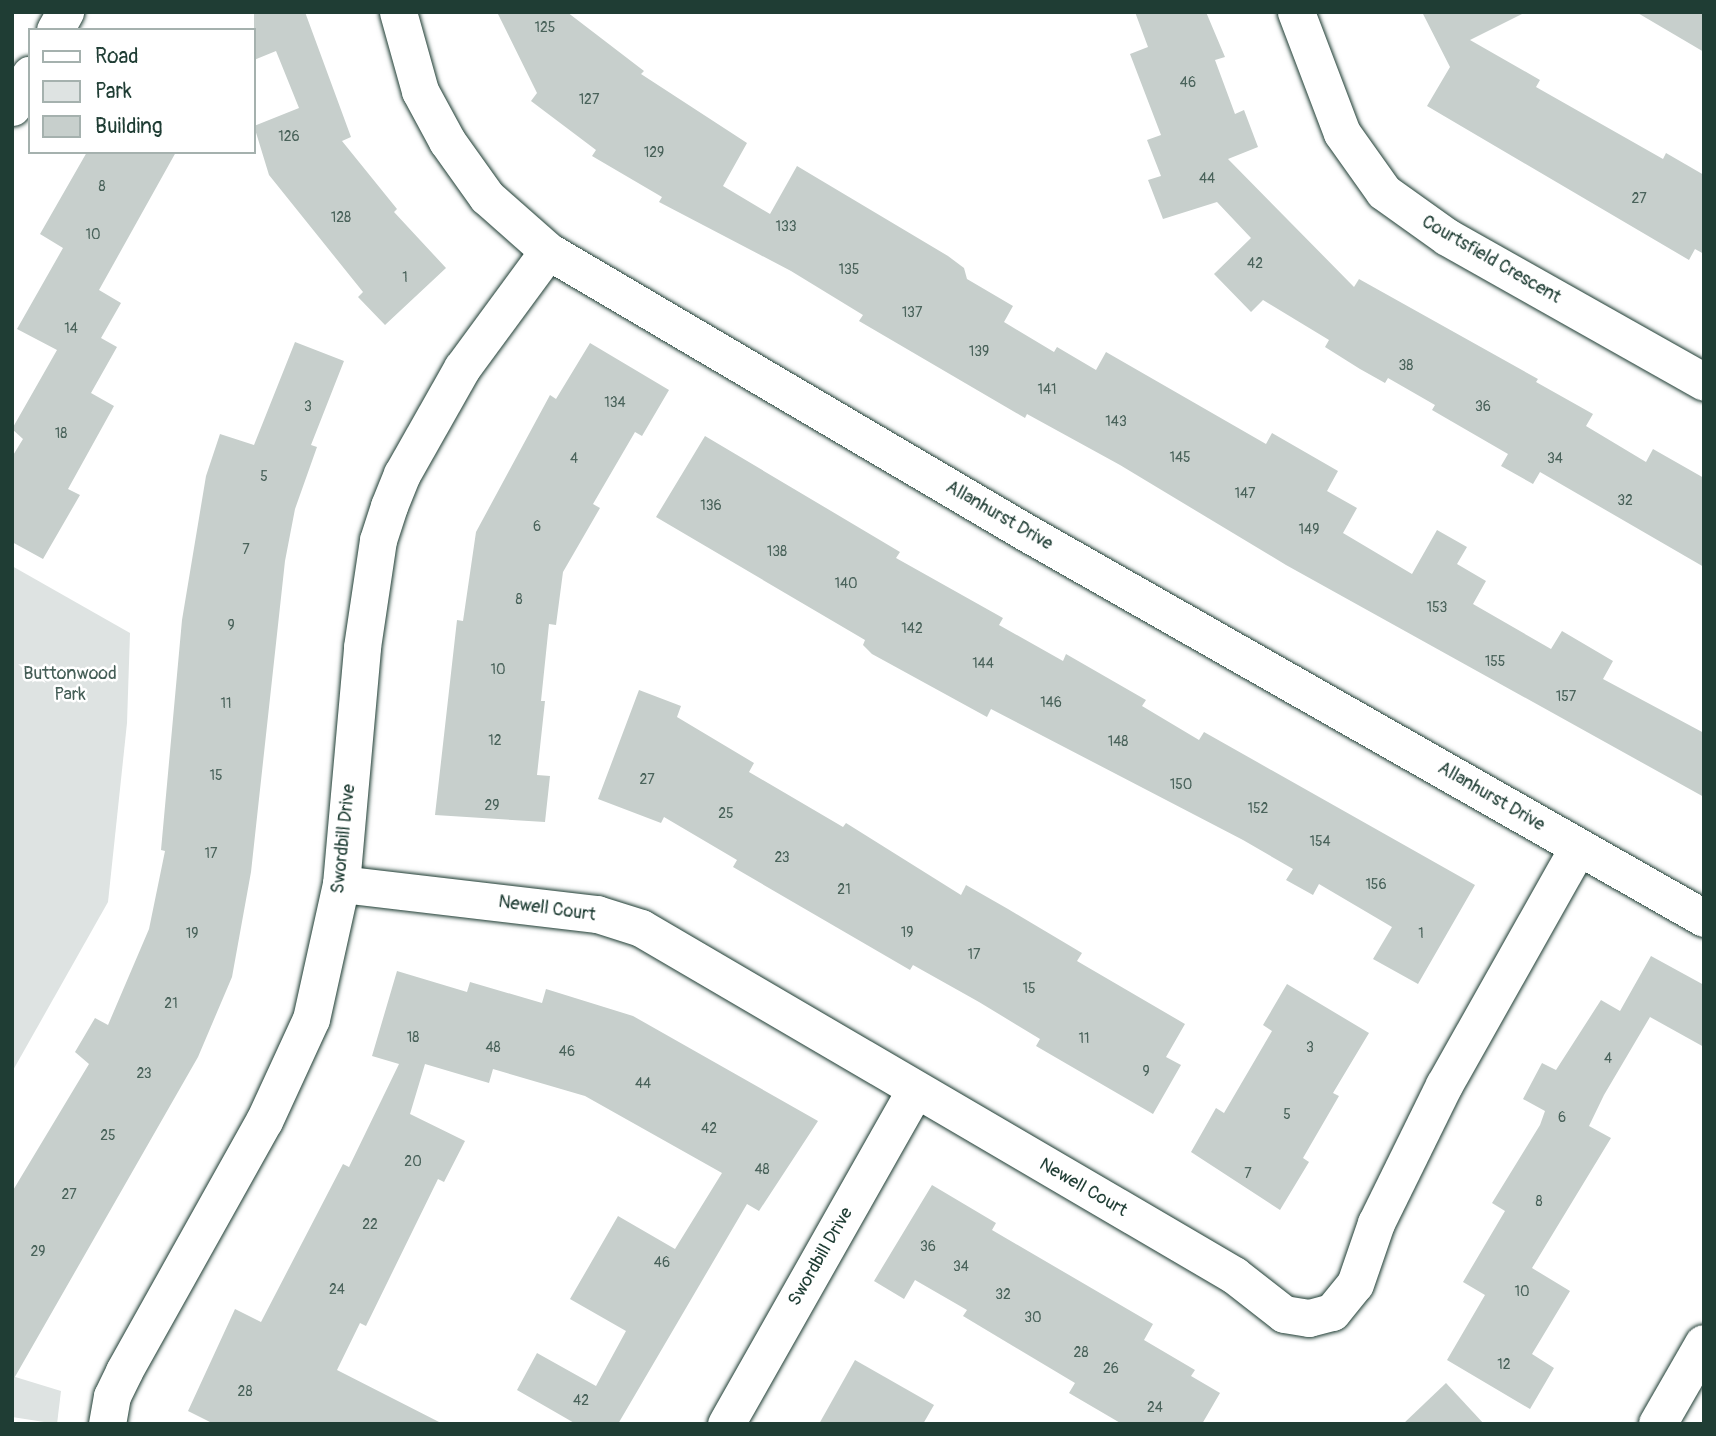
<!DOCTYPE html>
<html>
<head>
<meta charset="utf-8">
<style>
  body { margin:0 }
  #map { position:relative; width:1716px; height:1436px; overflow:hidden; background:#fff; font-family:Pangolin,sans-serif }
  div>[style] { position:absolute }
  .green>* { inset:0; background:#dee3e2 }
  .building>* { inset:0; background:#c7cfcc }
  .roads { filter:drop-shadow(0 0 2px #1f3d34) drop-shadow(0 0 2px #1f3d34) }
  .minor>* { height:37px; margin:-18.5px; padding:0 18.5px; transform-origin:18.5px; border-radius:18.5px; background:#fff }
  .secondary>* { height:38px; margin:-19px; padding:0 19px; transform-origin:19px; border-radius:19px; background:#fff }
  span { translate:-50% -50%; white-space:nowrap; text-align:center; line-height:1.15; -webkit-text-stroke:5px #fff; paint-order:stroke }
  .number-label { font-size:14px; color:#49625a }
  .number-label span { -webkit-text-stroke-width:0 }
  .street-label { font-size:18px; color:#1f3d34 }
  .park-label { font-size:18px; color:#455e57 }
  .frame { position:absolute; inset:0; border:14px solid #1f3d34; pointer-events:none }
  .legend { position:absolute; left:28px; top:28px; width:228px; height:126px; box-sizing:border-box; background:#fff; border:2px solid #a5b1ae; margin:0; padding:9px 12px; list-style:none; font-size:21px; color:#1f3d34 }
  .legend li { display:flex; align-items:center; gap:14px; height:35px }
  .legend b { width:35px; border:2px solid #a5b1ae }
</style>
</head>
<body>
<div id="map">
  <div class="green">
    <div style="clip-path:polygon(12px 566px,130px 633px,127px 723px,108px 902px,12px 1072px)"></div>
    <div style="clip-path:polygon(12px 1376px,61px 1391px,57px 1424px,12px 1417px)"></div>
  </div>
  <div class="building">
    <div style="clip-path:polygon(254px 12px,305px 12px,351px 137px,342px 141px,397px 209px,394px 212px,446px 268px,385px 325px,358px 297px,363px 292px,269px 175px,254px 126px,299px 108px,276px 51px,254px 60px)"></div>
    <div style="clip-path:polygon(497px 12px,567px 12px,644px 71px,641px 74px,747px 143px,723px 186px,770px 214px,797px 166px,948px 256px,964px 268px,967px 279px,1013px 306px,1004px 322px,1054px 352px,1057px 347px,1096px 370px,1106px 352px,1266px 444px,1272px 433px,1338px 471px,1327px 491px,1357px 508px,1343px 533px,1412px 574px,1437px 530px,1467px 547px,1457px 564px,1486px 581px,1473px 604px,1551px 649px,1562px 631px,1613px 661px,1603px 679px,1704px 733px,1704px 797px,1286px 565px,1120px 465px,1027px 414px,1025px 418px,859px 321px,863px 315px,791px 271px,659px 202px,662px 197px,592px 156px,596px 150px,531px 101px,537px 93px)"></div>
    <div style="clip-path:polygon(1135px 12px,1206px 12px,1225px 57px,1215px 60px,1235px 114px,1244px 110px,1258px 147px,1228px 159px,1354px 287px,1359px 279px,1538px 379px,1536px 382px,1593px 414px,1586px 426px,1646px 462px,1653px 449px,1704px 478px,1704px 567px,1540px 472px,1533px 484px,1501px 466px,1508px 454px,1432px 410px,1435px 405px,1388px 378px,1385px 383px,1360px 369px,1325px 347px,1329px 340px,1263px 300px,1251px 312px,1214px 274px,1251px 238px,1217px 202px,1163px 219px,1148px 180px,1161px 176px,1147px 140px,1161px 135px,1130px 54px,1148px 47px)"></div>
    <div style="clip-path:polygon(1422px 12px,1526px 12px,1470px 40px,1540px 80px,1536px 87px,1663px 159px,1666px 153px,1704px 175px,1704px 254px,1695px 249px,1689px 260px,1427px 106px,1450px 67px)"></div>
    <div style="clip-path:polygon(1636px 12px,1704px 12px,1704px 52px)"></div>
    <div style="clip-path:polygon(87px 152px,176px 152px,99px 290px,121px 303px,101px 338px,117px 347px,91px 393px,114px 406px,68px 489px,80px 495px,43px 559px,12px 542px,12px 457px,23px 439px,12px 429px,57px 350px,17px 329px,63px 248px,40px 234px)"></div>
    <div style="clip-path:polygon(295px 342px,344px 361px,311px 445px,317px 447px,295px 509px,285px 561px,251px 872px,232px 977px,198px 1057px,12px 1382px,12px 1192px,89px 1064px,75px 1052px,95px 1018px,108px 1025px,149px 929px,165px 851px,161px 850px,182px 620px,206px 476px,220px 434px,254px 445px)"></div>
    <div style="clip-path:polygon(590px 343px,669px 390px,642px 436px,635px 432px,593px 504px,600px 508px,563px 572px,556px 625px,549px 624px,541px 701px,545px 701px,537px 775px,550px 776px,545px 822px,435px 815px,457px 620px,463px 621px,476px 532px,550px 395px,556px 399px)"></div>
    <div style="clip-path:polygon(705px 436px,900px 552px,896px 558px,1003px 618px,999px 625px,1063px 661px,1066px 654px,1146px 700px,1142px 706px,1199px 740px,1204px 732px,1475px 885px,1418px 984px,1373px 959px,1392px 927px,1319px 884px,1313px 895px,1286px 880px,1293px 869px,1243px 840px,991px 709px,987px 717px,872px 654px,863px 645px,865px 640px,656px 517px)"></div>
    <div style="clip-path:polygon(639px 690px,681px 706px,677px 717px,754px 763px,749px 772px,843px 827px,846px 823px,961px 895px,966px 885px,1008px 909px,1082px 953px,1077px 961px,1185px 1024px,1166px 1057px,1181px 1065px,1153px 1114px,1036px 1046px,1040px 1039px,979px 1002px,913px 965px,910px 970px,733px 867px,737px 860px,664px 817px,661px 823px,598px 799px)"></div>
    <div style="clip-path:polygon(1651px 956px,1704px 985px,1704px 1047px,1650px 1017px,1604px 1095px,1589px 1126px,1611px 1138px,1532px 1268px,1570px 1291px,1532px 1354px,1554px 1368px,1530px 1409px,1447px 1360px,1485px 1295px,1463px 1282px,1505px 1211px,1492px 1203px,1540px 1125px,1545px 1111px,1523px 1099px,1542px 1063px,1556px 1070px,1601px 1000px,1620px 1011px)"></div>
    <div style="clip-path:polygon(397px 971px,467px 992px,470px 982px,542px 1003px,546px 989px,633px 1016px,818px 1121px,759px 1211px,747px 1204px,618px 1424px,576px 1424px,517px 1390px,537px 1353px,596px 1386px,626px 1331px,570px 1299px,618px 1216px,675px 1249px,722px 1173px,585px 1096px,493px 1069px,489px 1083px,425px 1064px,410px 1114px,465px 1141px,444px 1182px,438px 1179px,366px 1326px,360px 1323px,337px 1370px,443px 1424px,214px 1424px,188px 1411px,235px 1309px,261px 1322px,343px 1164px,349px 1167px,399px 1064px,372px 1056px)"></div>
    <div style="clip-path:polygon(1287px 984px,1369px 1033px,1333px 1093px,1339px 1096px,1303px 1158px,1309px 1162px,1280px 1210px,1191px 1152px,1216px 1108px,1224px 1113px,1272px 1031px,1263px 1025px)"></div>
    <div style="clip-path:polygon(932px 1185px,996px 1223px,992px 1230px,1153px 1324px,1144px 1340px,1195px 1370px,1191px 1376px,1220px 1393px,1202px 1424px,1122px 1424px,1069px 1393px,1075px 1383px,963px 1316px,967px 1310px,915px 1280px,904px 1299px,874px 1281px)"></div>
    <div style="clip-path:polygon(855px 1360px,934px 1405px,923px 1424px,819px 1424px)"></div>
    <div style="clip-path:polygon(1446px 1383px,1484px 1424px,1403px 1424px)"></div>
  </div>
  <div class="roads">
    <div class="minor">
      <div style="left:398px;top:12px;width:82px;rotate:74.4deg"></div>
      <div style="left:420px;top:91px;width:57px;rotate:61.6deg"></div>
      <div style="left:447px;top:141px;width:69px;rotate:54.5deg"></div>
      <div style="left:487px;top:197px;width:81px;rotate:41.5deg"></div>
      <div style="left:548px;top:251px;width:556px;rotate:30.49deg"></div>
      <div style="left:1027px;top:533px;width:779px;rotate:29.63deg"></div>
      <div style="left:1296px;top:12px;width:129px;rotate:69.2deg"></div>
      <div style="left:1342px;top:133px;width:72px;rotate:54.6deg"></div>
      <div style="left:1384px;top:192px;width:77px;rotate:35.5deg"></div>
      <div style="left:1447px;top:237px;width:295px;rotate:29.4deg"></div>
      <div style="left:55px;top:30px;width:21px;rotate:-61deg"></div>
      <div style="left:12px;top:107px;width:37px;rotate:-61deg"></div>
      <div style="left:341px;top:884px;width:258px;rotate:6.7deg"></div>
      <div style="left:597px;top:914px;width:46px;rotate:17.7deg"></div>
      <div style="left:641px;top:928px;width:687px;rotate:30.33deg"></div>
      <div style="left:1234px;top:1275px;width:63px;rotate:38deg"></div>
      <div style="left:1284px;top:1314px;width:25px;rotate:9deg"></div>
      <div style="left:1309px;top:1318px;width:24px;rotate:-15deg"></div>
      <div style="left:1332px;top:1312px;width:36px;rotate:-51deg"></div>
      <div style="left:1355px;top:1284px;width:65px;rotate:-71deg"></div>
      <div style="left:1376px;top:1223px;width:154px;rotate:-63.8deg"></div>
      <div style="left:1444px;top:1085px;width:273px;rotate:-60.6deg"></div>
      <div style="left:107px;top:1424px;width:28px;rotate:-80deg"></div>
      <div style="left:112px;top:1396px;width:28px;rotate:-64deg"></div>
      <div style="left:124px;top:1371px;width:287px;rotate:-60.8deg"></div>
      <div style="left:264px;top:1121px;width:112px;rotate:-65.3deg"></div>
      <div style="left:311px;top:1019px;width:138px;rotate:-77.5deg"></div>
      <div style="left:341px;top:884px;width:238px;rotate:-84.9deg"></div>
      <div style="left:362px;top:647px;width:108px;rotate:-81.5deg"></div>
      <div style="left:378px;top:540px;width:36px;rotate:-72deg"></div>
      <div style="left:389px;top:506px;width:35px;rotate:-68deg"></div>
      <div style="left:402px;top:474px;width:122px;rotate:-60.5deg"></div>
      <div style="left:462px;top:368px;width:145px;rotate:-53.7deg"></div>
      <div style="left:726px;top:1424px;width:384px;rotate:-60.5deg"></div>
    </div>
    <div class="secondary">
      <div style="left:1658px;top:1424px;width:92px;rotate:-60.1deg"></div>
    </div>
  </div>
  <div class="number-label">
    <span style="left:545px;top:28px">125</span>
    <span style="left:1188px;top:83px">46</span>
    <span style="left:589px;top:100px">127</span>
    <span style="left:289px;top:137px">126</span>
    <span style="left:654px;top:153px">129</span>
    <span style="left:1207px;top:179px">44</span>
    <span style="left:102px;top:187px">8</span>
    <span style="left:1639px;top:199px">27</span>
    <span style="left:341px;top:218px">128</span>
    <span style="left:786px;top:227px">133</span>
    <span style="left:93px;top:235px">10</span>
    <span style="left:1255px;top:264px">42</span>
    <span style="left:849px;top:270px">135</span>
    <span style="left:405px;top:278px">1</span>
    <span style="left:912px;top:313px">137</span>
    <span style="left:71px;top:329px">14</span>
    <span style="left:979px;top:352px">139</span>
    <span style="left:1406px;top:366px">38</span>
    <span style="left:1047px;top:390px">141</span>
    <span style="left:615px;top:403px">134</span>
    <span style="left:308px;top:407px">3</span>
    <span style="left:1483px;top:407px">36</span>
    <span style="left:1116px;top:422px">143</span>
    <span style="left:61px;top:434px">18</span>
    <span style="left:1180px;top:458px">145</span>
    <span style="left:574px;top:459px">4</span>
    <span style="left:1555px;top:459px">34</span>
    <span style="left:264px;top:477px">5</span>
    <span style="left:1245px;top:494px">147</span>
    <span style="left:1625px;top:501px">32</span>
    <span style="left:711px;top:506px">136</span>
    <span style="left:537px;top:527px">6</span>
    <span style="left:1309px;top:530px">149</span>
    <span style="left:246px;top:550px">7</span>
    <span style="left:777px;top:552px">138</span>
    <span style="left:846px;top:584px">140</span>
    <span style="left:519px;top:600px">8</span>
    <span style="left:1437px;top:608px">153</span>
    <span style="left:231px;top:626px">9</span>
    <span style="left:912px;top:629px">142</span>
    <span style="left:1495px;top:662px">155</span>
    <span style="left:983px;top:664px">144</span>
    <span style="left:498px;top:670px">10</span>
    <span style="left:1566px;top:697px">157</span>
    <span style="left:1051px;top:703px">146</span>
    <span style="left:226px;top:704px">11</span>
    <span style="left:495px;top:741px">12</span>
    <span style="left:1118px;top:742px">148</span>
    <span style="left:216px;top:776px">15</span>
    <span style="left:647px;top:780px">27</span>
    <span style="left:1181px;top:785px">150</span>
    <span style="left:492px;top:806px">29</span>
    <span style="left:1258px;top:809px">152</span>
    <span style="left:726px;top:814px">25</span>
    <span style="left:1320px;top:842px">154</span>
    <span style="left:211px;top:854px">17</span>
    <span style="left:782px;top:858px">23</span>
    <span style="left:1376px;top:885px">156</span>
    <span style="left:844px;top:890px">21</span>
    <span style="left:907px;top:933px">19</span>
    <span style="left:192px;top:934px">19</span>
    <span style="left:1421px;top:934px">1</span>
    <span style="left:974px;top:955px">17</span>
    <span style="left:1029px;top:989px">15</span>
    <span style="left:171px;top:1004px">21</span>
    <span style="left:413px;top:1038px">18</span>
    <span style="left:1084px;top:1039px">11</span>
    <span style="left:493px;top:1048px">48</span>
    <span style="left:1310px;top:1048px">3</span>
    <span style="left:567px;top:1052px">46</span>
    <span style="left:1608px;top:1059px">4</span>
    <span style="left:1146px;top:1072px">9</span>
    <span style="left:144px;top:1074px">23</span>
    <span style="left:643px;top:1084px">44</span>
    <span style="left:1287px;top:1115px">5</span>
    <span style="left:1562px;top:1118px">6</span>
    <span style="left:709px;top:1129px">42</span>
    <span style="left:108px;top:1136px">25</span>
    <span style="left:413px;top:1162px">20</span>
    <span style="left:762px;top:1170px">48</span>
    <span style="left:1248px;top:1174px">7</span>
    <span style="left:69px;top:1195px">27</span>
    <span style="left:1539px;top:1202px">8</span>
    <span style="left:370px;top:1225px">22</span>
    <span style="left:928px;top:1247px">36</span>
    <span style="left:38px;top:1252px">29</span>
    <span style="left:662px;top:1263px">46</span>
    <span style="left:961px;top:1267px">34</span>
    <span style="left:337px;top:1290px">24</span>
    <span style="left:1522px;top:1292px">10</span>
    <span style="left:1003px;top:1295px">32</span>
    <span style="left:1033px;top:1318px">30</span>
    <span style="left:1081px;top:1353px">28</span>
    <span style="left:1504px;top:1365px">12</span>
    <span style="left:1111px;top:1369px">26</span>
    <span style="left:245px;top:1392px">28</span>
    <span style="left:581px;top:1401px">42</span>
    <span style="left:1155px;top:1408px">24</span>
  </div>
  <div class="street-label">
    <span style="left:1491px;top:260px;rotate:30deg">Courtsfield Crescent</span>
    <span style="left:999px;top:516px;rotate:30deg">Allanhurst Drive</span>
    <span style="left:1491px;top:797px;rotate:30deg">Allanhurst Drive</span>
    <span style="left:344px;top:839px;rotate:-84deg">Swordbill Drive</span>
    <span style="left:547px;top:909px;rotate:8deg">Newell Court</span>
    <span style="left:1083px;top:1188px;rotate:30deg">Newell Court</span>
    <span style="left:821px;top:1257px;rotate:-60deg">Swordbill Drive</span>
  </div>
  <div class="park-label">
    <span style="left:70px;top:685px">Buttonwood<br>Park</span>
  </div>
  <div class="frame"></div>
  <ul class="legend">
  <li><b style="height:9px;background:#fff"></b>Road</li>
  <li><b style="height:19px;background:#dee3e2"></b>Park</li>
  <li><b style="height:19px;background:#c7cfcc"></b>Building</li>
  </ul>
</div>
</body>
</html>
